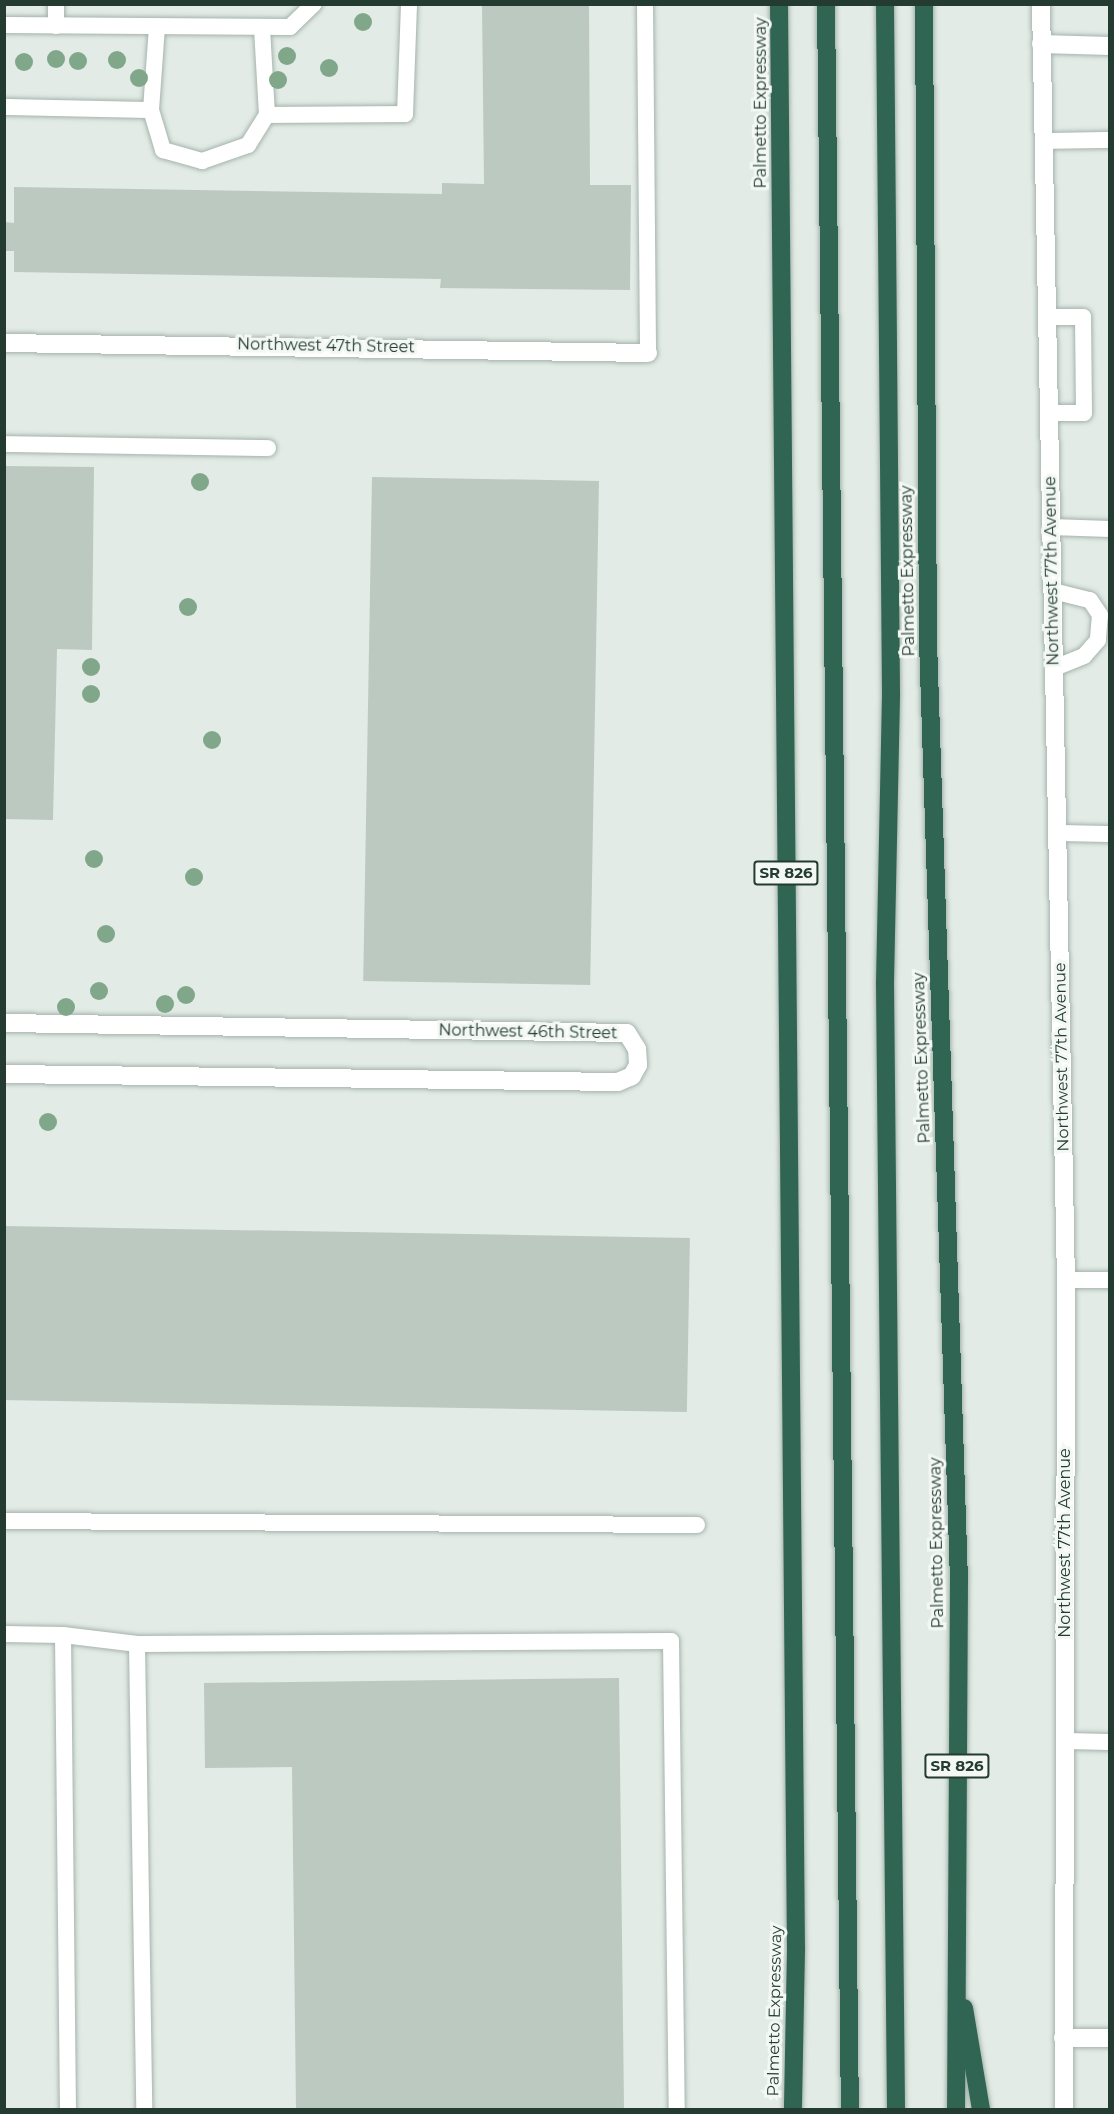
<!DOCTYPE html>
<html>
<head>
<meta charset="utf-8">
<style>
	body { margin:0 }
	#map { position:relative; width:1114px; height:2114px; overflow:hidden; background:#e2ebe6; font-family:Montserrat,sans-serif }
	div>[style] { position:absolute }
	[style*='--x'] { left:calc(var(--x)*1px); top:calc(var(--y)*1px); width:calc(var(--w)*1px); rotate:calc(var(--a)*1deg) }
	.building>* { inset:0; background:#bbc9c1; transform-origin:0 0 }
	.roads { filter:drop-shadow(0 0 2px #a5b3ac) drop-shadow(0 0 2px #a5b3ac) }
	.service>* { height:16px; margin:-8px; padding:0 8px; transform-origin:8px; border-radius:8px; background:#fff }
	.minor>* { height:18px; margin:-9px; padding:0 9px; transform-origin:9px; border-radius:9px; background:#fff }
	.motorway>* { height:18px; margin:-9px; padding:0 9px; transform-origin:9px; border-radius:9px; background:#316553 }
	.trees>* { width:18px; height:18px; margin:-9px; border-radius:50%; background:#80a78a }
	span { translate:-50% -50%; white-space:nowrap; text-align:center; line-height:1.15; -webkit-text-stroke:6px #f3f8f4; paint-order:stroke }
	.shield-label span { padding:2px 4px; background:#f3f8f4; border:2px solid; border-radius:4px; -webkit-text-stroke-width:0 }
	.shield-label { font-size:15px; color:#233b31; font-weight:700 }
	.street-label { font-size:16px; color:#233b31 }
	.frame { position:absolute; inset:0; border:6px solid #233b31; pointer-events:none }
</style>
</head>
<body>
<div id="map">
	<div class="building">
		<div style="clip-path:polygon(482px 4px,589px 4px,590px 185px,631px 185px,630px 290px,440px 288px,441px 279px,14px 272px,14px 251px,4px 251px,4px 222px,14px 223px,14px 187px,442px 194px,442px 183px,484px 184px)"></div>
		<div style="clip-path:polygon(4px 466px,94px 467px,92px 650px,57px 649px,53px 820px,4px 819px)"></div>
		<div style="left:372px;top:477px;width:227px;height:504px;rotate:1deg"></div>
		<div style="left:4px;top:1226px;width:686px;height:174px;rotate:1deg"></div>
		<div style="clip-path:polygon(619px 1678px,624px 2109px,296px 2109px,292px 1767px,205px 1768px,204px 1683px)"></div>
	</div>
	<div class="roads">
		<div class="service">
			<div style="--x:56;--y:4;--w:22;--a:90"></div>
			<div style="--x:645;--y:4;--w:349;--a:89.5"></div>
			<div style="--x:4;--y:25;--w:286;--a:0.4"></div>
			<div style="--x:290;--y:27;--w:33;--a:-44"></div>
			<div style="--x:4;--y:107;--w:147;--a:1.2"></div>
			<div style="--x:151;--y:110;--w:84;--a:-85.9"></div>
			<div style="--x:151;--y:110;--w:42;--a:73.3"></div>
			<div style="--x:163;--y:150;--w:41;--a:15.8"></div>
			<div style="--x:202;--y:161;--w:49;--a:-19.2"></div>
			<div style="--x:248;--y:145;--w:36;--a:-58"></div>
			<div style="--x:267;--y:115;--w:88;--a:-93.3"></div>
			<div style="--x:267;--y:115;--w:138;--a:-0.4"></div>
			<div style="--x:405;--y:114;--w:110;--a:-87.9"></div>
			<div style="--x:1044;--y:141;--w:66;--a:-0.9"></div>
			<div style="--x:1047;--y:317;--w:36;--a:0"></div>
			<div style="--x:1083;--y:317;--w:96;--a:89.4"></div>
			<div style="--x:1084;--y:413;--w:35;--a:180"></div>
			<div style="--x:4;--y:444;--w:264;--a:0.9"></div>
			<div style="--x:1051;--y:527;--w:59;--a:1.9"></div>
			<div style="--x:1053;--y:591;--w:38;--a:14"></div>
			<div style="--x:1090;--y:600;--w:18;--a:56"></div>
			<div style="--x:1100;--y:615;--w:25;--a:95"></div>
			<div style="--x:1098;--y:640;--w:21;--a:131"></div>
			<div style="--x:1084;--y:656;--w:32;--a:158"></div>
			<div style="--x:1058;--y:833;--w:52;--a:1.1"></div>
			<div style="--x:1066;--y:1280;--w:44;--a:0"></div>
			<div style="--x:4;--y:1521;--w:693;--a:0.33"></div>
			<div style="--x:4;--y:1634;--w:59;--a:1"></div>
			<div style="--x:63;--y:1635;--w:75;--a:6.9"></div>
			<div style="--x:137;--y:1644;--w:534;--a:-0.32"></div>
			<div style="--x:671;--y:1641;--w:469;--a:89.3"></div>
			<div style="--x:63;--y:1635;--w:475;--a:89.4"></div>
			<div style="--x:137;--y:1644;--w:466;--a:89.1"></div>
			<div style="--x:1065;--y:1741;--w:45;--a:1.3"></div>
		</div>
		<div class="minor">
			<div style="--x:1041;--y:4;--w:1276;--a:88.88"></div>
			<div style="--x:1066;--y:1280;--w:830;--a:90.14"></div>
			<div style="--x:1041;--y:44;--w:69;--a:1.7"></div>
			<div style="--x:4;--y:343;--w:644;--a:0.89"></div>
			<div style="--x:4;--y:1023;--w:623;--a:0.92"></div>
			<div style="--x:627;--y:1033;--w:19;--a:58"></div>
			<div style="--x:637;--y:1049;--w:16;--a:86"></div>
			<div style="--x:638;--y:1065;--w:13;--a:119"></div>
			<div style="--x:632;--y:1076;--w:15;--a:157"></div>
			<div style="--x:618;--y:1082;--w:614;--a:-179.25"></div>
			<div style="--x:1063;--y:2038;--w:47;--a:0"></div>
		</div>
		<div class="motorway">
			<div style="--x:779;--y:4;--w:1945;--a:89.5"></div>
			<div style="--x:796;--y:1949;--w:161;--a:91.1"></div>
			<div style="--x:826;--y:4;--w:2106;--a:89.35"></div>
			<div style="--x:885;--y:4;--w:692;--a:89.5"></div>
			<div style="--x:891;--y:696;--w:287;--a:91.2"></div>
			<div style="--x:885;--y:983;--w:1127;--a:89.44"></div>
			<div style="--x:924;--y:4;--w:637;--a:89.64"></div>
			<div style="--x:928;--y:641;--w:939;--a:88.11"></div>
			<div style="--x:959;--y:1579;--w:531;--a:90.32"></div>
			<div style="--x:964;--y:2008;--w:103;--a:80.5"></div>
		</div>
	</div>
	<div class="trees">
		<div style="left:363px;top:22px"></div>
		<div style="left:287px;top:56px"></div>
		<div style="left:56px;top:59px"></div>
		<div style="left:117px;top:60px"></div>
		<div style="left:78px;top:61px"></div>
		<div style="left:24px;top:62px"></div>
		<div style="left:329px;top:68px"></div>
		<div style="left:139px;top:78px"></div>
		<div style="left:278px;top:80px"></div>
		<div style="left:200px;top:482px"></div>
		<div style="left:188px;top:607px"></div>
		<div style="left:91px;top:667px"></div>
		<div style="left:91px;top:694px"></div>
		<div style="left:212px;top:740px"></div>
		<div style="left:94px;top:859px"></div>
		<div style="left:194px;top:877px"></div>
		<div style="left:106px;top:934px"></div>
		<div style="left:99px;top:991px"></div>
		<div style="left:186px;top:995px"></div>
		<div style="left:165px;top:1004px"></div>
		<div style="left:66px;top:1007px"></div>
		<div style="left:48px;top:1122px"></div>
	</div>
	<div class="shield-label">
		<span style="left:786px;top:873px">SR 826</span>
		<span style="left:957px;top:1766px">SR 826</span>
	</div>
	<div class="street-label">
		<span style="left:761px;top:103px;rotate:-90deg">Palmetto Expressway</span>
		<span style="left:326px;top:346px;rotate:1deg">Northwest 47th Street</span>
		<span style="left:908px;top:571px;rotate:-91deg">Palmetto Expressway</span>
		<span style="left:1052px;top:571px;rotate:-91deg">Northwest 77th Avenue</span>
		<span style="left:528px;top:1032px;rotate:1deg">Northwest 46th Street</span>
		<span style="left:1062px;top:1057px;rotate:-91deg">Northwest 77th Avenue</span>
		<span style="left:922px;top:1058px;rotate:-92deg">Palmetto Expressway</span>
		<span style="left:937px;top:1543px;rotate:-91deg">Palmetto Expressway</span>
		<span style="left:1065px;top:1543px;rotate:-90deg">Northwest 77th Avenue</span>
		<span style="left:775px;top:2011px;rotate:-89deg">Palmetto Expressway</span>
	</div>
	<div class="frame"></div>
</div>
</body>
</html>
